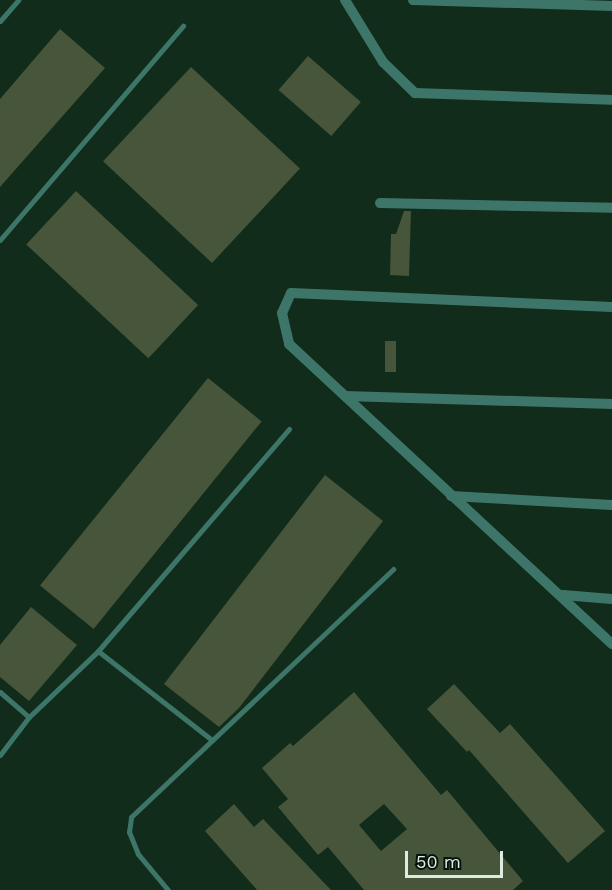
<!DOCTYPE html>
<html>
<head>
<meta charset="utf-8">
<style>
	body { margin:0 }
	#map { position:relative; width:612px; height:890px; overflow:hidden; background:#112c1b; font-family:"Work Sans",sans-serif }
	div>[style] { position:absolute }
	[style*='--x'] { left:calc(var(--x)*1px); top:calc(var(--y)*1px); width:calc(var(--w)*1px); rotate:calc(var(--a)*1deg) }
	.building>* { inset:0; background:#47553b; transform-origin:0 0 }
	.lane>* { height:5px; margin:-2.5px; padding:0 2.5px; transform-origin:2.5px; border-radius:2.5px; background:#3d7669 }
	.street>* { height:10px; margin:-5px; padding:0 5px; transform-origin:5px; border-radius:5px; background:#3d7669 }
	span { translate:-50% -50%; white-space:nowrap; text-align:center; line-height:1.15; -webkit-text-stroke:4.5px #07120a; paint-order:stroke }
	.scale { position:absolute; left:405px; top:851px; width:98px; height:27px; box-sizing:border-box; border:3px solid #dcece0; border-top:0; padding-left:8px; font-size:18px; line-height:21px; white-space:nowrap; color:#dcece0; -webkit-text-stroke:4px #07120a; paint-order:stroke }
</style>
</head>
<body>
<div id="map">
	<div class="building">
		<div style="clip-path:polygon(60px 29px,105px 68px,0 187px,0 99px)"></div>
		<div style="left:308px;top:56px;width:70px;height:45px;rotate:41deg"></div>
		<div style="left:191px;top:67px;width:149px;height:129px;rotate:43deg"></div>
		<div style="left:76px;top:191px;width:167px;height:73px;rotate:43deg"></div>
		<div style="clip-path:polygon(404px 211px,411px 211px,409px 276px,390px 275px,391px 234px,396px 234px)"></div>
		<div style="left:385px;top:341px;width:11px;height:31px"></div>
		<div style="left:208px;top:378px;width:69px;height:267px;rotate:39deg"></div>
		<div style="clip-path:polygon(325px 475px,383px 521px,239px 708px,219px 727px,164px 684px)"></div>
		<div style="clip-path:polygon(31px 607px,77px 645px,29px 701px,0 677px,0 645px)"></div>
		<div style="clip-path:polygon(454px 684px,500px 733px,510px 724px,605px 831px,568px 863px,469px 750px,467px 752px,427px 709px)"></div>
		<div style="clip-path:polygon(evenodd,354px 692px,441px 795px,447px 790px,523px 881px,513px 890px,364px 890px,328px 847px,318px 855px,278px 807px,288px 799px,262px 768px,290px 743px,293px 746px,354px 692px,384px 804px,407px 829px,381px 851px,359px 825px,384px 804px)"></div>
		<div style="clip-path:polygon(234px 804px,254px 827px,263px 819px,331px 890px,257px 890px,205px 831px)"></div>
	</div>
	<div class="lane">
		<div style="--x:0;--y:21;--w:28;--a:-49"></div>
		<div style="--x:0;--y:240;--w:282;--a:-49.5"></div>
		<div style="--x:98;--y:651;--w:145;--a:38"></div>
		<div style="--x:0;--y:692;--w:38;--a:41"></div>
		<div style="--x:0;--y:755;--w:48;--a:-52.7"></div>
		<div style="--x:29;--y:717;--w:95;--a:-43.7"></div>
		<div style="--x:98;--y:651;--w:293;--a:-49.3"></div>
		<div style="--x:168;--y:890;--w:47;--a:-129.8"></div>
		<div style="--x:138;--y:854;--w:24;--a:-112"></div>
		<div style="--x:129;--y:832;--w:15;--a:-82"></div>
		<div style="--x:131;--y:817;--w:361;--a:-43.4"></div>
	</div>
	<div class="street">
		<div style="--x:345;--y:0;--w:73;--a:58.5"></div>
		<div style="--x:383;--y:62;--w:45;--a:44.1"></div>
		<div style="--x:415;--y:93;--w:197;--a:2"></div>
		<div style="--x:413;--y:0;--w:199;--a:1.7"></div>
		<div style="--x:380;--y:203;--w:232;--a:1.2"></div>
		<div style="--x:612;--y:307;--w:321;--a:-177.5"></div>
		<div style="--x:291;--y:293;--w:22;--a:114"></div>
		<div style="--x:282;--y:313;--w:32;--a:77"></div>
		<div style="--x:289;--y:344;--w:441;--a:42.9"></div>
		<div style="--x:345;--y:396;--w:267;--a:1.7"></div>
		<div style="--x:451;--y:496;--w:161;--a:3.2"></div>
		<div style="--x:563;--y:595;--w:49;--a:4.7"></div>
	</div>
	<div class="scale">50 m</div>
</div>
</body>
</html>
